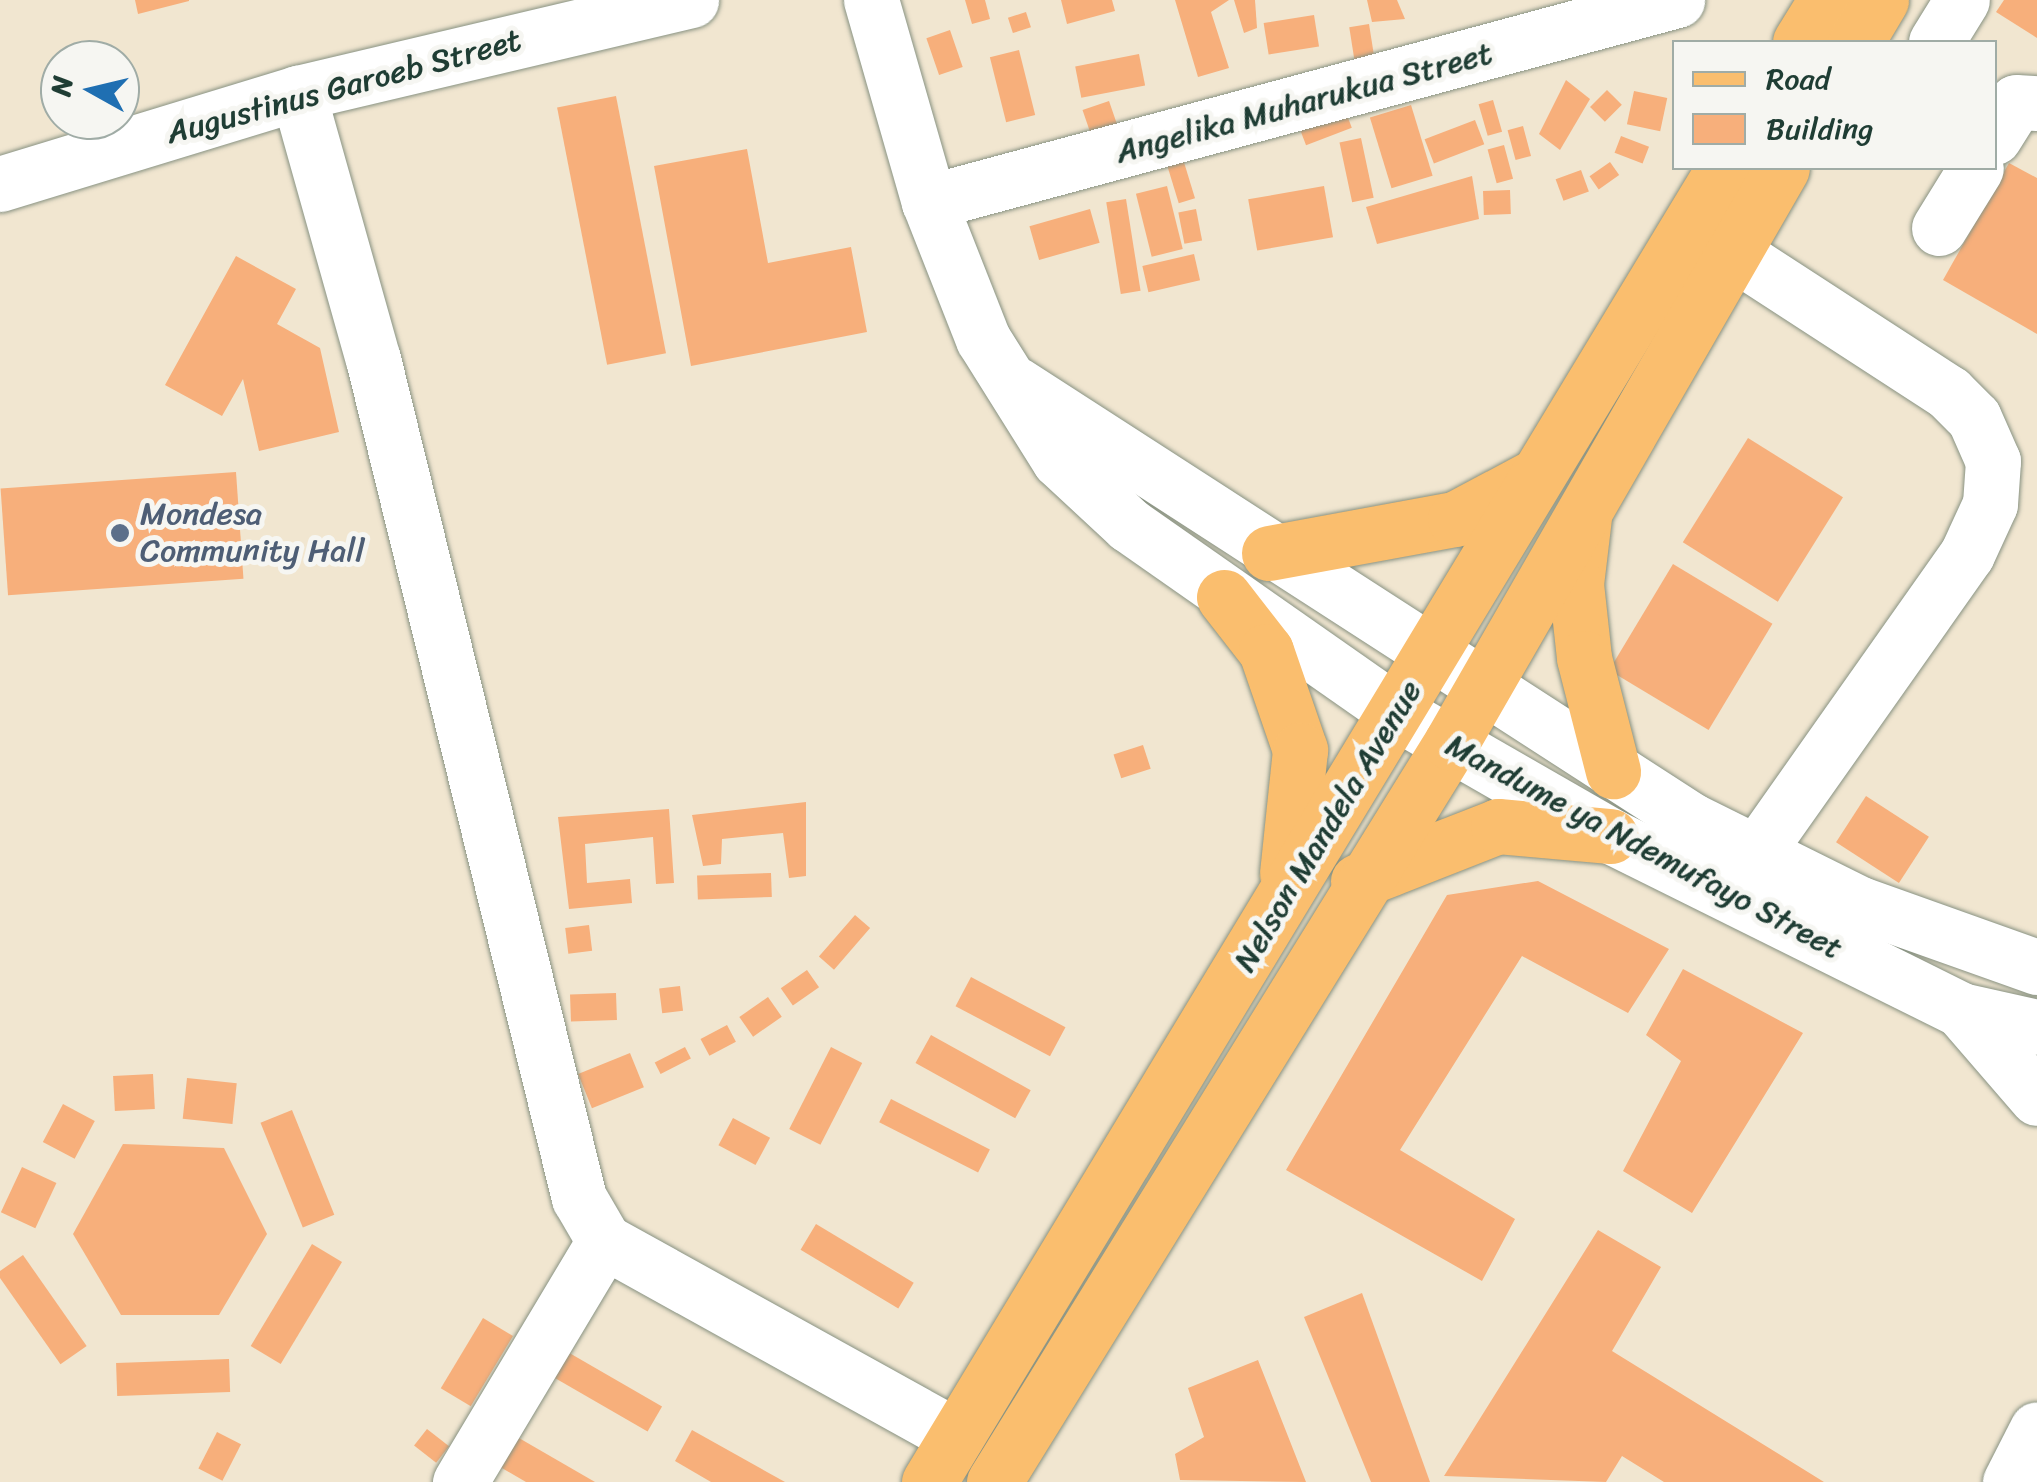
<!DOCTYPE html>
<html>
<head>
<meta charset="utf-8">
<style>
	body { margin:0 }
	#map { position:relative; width:2037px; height:1482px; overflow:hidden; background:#f1e6d0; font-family:Sriracha,sans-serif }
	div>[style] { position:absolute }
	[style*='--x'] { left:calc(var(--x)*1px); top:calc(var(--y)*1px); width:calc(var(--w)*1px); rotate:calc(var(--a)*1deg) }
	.building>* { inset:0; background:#f7af7b; transform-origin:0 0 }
	.roads { filter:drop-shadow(0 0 2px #889282) drop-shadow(0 0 2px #889282) }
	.minor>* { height:55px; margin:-27.5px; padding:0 27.5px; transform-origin:27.5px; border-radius:27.5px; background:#fff }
	.major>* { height:55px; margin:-27.5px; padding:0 27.5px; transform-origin:27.5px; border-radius:27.5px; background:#fabe6e }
	.dots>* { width:28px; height:28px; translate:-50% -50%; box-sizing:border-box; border:5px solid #f6f6f2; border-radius:50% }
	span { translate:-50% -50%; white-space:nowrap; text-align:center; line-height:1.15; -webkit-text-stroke:10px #f6f6f2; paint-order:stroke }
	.street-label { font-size:32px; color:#1f3d34 }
	.service-label { font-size:32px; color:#4e5e75 }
	.left { translate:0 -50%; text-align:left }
	.legend { position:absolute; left:1672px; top:40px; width:325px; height:130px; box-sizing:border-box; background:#f6f6f2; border:2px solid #a0aca6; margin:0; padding:12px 18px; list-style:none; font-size:30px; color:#1f3d34 }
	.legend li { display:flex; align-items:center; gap:20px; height:50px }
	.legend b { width:50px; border:2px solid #a0aca6 }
	.north { position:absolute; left:40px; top:40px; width:100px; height:100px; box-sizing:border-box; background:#f6f6f2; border:2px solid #a0aca6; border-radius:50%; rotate:278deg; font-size:28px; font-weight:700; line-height:40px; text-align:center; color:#1f3d34 }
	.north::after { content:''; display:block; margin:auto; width:35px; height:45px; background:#1f6fb2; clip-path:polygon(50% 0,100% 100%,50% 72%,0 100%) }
</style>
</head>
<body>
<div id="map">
	<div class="building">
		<div style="clip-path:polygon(135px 0,189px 0,189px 1px,138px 14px)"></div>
		<div style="clip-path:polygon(965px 0,985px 0,990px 19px,972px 24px)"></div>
		<div style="clip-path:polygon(1061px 0,1112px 0,1115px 11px,1067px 24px)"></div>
		<div style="clip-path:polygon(1175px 0,1229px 0,1211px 12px,1229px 68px,1198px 77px)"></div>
		<div style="clip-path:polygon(1234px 0,1255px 0,1257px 28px,1244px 33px)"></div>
		<div style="clip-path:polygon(1367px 0,1397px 0,1405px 19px,1372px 22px)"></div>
		<div style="clip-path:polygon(2004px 0,2037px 0,2037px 38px,1996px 12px)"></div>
		<div style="left:1026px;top:12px;width:16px;height:19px;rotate:72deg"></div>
		<div style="left:1314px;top:15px;width:32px;height:51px;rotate:81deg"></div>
		<div style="left:1369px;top:24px;width:37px;height:20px;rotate:81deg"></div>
		<div style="left:950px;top:30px;width:39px;height:25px;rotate:71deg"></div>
		<div style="left:1019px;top:50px;width:67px;height:30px;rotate:76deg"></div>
		<div style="left:1139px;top:54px;width:32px;height:65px;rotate:79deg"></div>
		<div style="clip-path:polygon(1566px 80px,1590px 99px,1560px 150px,1539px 134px)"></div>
		<div style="left:1607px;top:90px;width:21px;height:24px;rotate:45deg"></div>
		<div style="left:1634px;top:91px;width:34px;height:34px;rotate:12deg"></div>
		<div style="left:616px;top:96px;width:262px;height:60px;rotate:79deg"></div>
		<div style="left:1493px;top:100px;width:33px;height:15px;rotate:74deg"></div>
		<div style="left:1109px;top:101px;width:28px;height:28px;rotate:71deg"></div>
		<div style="left:1411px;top:105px;width:74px;height:43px;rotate:73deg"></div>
		<div style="left:1345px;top:110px;width:19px;height:49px;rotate:69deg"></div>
		<div style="left:1475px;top:120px;width:26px;height:54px;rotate:69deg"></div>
		<div style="left:1523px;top:126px;width:31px;height:16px;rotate:75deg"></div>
		<div style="left:1621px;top:136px;width:30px;height:18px;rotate:21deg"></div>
		<div style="left:1361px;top:138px;width:61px;height:22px;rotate:78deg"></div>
		<div style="left:1504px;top:145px;width:35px;height:17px;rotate:75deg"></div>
		<div style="clip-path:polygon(747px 149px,768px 263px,851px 247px,867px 332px,691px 366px,654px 166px)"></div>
		<div style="left:1183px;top:159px;width:41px;height:17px;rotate:73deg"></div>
		<div style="left:1610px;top:162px;width:16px;height:25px;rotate:55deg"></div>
		<div style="clip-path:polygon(2009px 163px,2037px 178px,2037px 334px,1943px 280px)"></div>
		<div style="left:1581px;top:170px;width:23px;height:27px;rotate:70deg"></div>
		<div style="clip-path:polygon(1472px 176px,1479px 219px,1377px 244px,1366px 207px)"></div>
		<div style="left:1167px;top:186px;width:65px;height:32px;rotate:76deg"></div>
		<div style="left:1324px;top:186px;width:52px;height:77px;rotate:80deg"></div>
		<div style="left:1510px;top:190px;width:24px;height:27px;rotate:88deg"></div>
		<div style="left:1126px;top:199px;width:93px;height:20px;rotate:81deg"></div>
		<div style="left:1090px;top:209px;width:35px;height:63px;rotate:74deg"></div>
		<div style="left:1196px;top:209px;width:32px;height:18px;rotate:79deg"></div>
		<div style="left:1194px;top:254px;width:27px;height:53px;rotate:77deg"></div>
		<div style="clip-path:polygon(236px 256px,296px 289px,277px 324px,320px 348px,339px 432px,259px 451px,243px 379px,222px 416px,165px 385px)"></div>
		<div style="left:1748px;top:438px;width:112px;height:123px;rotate:32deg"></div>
		<div style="left:236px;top:472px;width:107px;height:236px;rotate:86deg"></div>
		<div style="left:1673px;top:564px;width:116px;height:124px;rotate:31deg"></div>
		<div style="left:1143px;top:745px;width:25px;height:31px;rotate:72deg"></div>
		<div style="left:1866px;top:796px;width:75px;height:55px;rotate:33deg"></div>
		<div style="clip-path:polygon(806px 802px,806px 876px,789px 878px,783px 833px,722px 839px,721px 864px,703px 866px,692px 815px)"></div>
		<div style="clip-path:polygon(669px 809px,674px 883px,656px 884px,653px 837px,585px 844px,587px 883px,630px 879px,632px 903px,569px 909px,558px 817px)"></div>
		<div style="left:771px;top:873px;width:24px;height:74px;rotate:88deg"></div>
		<div style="clip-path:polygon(1538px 881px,1669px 949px,1628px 1013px,1522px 956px,1400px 1150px,1515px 1219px,1482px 1281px,1286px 1170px,1447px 895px)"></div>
		<div style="left:855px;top:915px;width:20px;height:55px;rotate:41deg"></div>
		<div style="left:589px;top:925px;width:26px;height:24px;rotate:83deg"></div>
		<div style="clip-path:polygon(1683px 969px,1803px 1033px,1692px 1213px,1623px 1171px,1681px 1061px,1646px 1035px)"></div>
		<div style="left:807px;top:970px;width:21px;height:32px;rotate:55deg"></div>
		<div style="left:971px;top:977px;width:107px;height:33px;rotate:28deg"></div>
		<div style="left:680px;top:986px;width:25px;height:21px;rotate:83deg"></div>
		<div style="left:616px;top:993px;width:27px;height:46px;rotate:88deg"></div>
		<div style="left:768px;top:997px;width:24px;height:35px;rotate:55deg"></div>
		<div style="left:727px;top:1025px;width:19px;height:30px;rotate:62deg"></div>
		<div style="left:931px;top:1035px;width:114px;height:32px;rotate:29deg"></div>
		<div style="left:685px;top:1047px;width:13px;height:34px;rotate:63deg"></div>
		<div style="left:831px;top:1047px;width:35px;height:92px;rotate:27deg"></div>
		<div style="left:630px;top:1053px;width:37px;height:56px;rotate:68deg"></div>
		<div style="left:153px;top:1074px;width:35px;height:40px;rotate:87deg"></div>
		<div style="left:187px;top:1078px;width:50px;height:41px;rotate:6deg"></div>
		<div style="left:891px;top:1099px;width:111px;height:26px;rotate:27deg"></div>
		<div style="left:63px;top:1104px;width:36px;height:43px;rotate:28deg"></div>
		<div style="left:292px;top:1110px;width:113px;height:34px;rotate:68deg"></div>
		<div style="left:733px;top:1118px;width:42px;height:31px;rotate:28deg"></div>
		<div style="clip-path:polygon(123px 1144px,224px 1148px,267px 1234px,219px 1315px,121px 1315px,73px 1234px)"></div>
		<div style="left:22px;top:1167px;width:38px;height:50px;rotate:25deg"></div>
		<div style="left:816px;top:1224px;width:114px;height:30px;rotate:31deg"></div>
		<div style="clip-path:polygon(1598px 1230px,1661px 1267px,1612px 1351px,1824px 1482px,1664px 1482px,1622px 1456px,1606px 1482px,1444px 1476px)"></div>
		<div style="left:312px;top:1244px;width:35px;height:119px;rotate:31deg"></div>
		<div style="left:23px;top:1255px;width:111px;height:32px;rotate:55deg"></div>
		<div style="clip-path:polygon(1362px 1293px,1430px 1482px,1371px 1482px,1304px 1317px)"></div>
		<div style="left:483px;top:1318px;width:35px;height:82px;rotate:31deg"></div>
		<div style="left:559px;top:1347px;width:119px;height:29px;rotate:30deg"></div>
		<div style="left:229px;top:1359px;width:33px;height:113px;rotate:88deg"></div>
		<div style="clip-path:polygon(1258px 1360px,1306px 1482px,1180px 1480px,1175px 1454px,1204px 1437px,1188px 1388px)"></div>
		<div style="left:427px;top:1429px;width:28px;height:21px;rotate:38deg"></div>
		<div style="clip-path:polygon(692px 1430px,785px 1482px,711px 1482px,675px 1461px)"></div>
		<div style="left:217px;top:1432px;width:27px;height:41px;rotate:27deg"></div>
		<div style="clip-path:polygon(512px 1434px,595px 1482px,526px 1482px,495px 1464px)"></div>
	</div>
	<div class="roads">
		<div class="minor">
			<div style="--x:871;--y:0;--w:210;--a:74"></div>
			<div style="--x:929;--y:202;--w:147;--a:68.5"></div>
			<div style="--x:983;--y:339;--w:143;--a:57.9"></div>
			<div style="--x:1059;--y:460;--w:96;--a:42.9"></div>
			<div style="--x:1129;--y:525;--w:327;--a:35"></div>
			<div style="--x:1397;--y:713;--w:247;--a:29.9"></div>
			<div style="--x:1611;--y:836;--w:391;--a:26.4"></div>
			<div style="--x:1961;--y:1010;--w:78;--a:12.6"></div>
			<div style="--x:1936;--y:42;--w:49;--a:-58.2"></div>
			<div style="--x:298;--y:93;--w:276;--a:74.3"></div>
			<div style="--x:373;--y:359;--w:864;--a:76.21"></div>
			<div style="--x:579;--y:1198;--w:50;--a:59.8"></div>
			<div style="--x:604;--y:1241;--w:402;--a:29"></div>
			<div style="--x:1994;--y:137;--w:41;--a:-57.8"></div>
			<div style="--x:2016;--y:102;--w:21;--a:3"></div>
			<div style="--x:0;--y:184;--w:312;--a:-17"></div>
			<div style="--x:298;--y:93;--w:404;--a:-13.3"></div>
			<div style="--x:929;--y:202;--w:775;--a:-15.11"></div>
			<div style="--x:1939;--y:228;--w:70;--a:-58.3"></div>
			<div style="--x:1732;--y:252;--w:259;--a:33"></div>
			<div style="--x:1949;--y:393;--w:35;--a:45"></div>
			<div style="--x:1974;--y:418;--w:47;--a:66.2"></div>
			<div style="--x:1993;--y:461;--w:43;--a:94"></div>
			<div style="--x:1990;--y:504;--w:55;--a:114.7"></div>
			<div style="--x:1967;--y:554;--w:365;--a:125.2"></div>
			<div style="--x:1016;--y:384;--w:804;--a:32.86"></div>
			<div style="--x:1691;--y:820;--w:189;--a:26.4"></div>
			<div style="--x:1860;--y:904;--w:188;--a:19.6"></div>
			<div style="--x:1961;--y:1010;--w:116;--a:49.2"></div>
			<div style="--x:460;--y:1482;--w:281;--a:-59.1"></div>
			<div style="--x:2010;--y:1482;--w:59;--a:-63"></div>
		</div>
		<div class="major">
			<div style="--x:1800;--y:42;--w:49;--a:-58.2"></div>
			<div style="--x:1856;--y:42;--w:49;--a:-59.2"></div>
			<div style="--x:1584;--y:517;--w:67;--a:96.8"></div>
			<div style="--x:1576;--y:584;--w:74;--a:83.8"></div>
			<div style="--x:1584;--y:658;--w:117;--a:75.6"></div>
			<div style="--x:1269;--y:553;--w:189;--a:-10.4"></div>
			<div style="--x:1455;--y:519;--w:92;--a:-28"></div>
			<div style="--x:1224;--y:597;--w:68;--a:52.1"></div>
			<div style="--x:1266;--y:651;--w:105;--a:71"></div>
			<div style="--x:1300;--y:750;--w:124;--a:96"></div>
			<div style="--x:1358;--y:881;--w:150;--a:-21.4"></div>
			<div style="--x:1498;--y:826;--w:113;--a:5.1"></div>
			<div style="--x:929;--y:1482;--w:1536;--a:-58.83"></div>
			<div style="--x:994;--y:1482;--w:869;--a:-58.27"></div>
			<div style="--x:1451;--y:743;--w:663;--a:-60.07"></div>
		</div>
	</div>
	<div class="dots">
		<div style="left:120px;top:533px;background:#5c6f8a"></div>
	</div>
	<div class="street-label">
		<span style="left:344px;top:87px;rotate:-15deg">Augustinus Garoeb Street</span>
		<span style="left:1304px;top:103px;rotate:-15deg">Angelika Muharukua Street</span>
		<span style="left:1328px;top:826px;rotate:-59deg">Nelson Mandela Avenue</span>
		<span style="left:1644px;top:847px;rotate:28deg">Mandume ya Ndemufayo Street</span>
	</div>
	<div class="service-label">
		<span class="left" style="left:140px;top:533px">Mondesa<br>Community Hall</span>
	</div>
	<ul class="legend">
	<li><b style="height:12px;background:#fabe6e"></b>Road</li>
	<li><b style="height:28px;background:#f7af7b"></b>Building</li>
	</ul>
	<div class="north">N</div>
</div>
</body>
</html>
